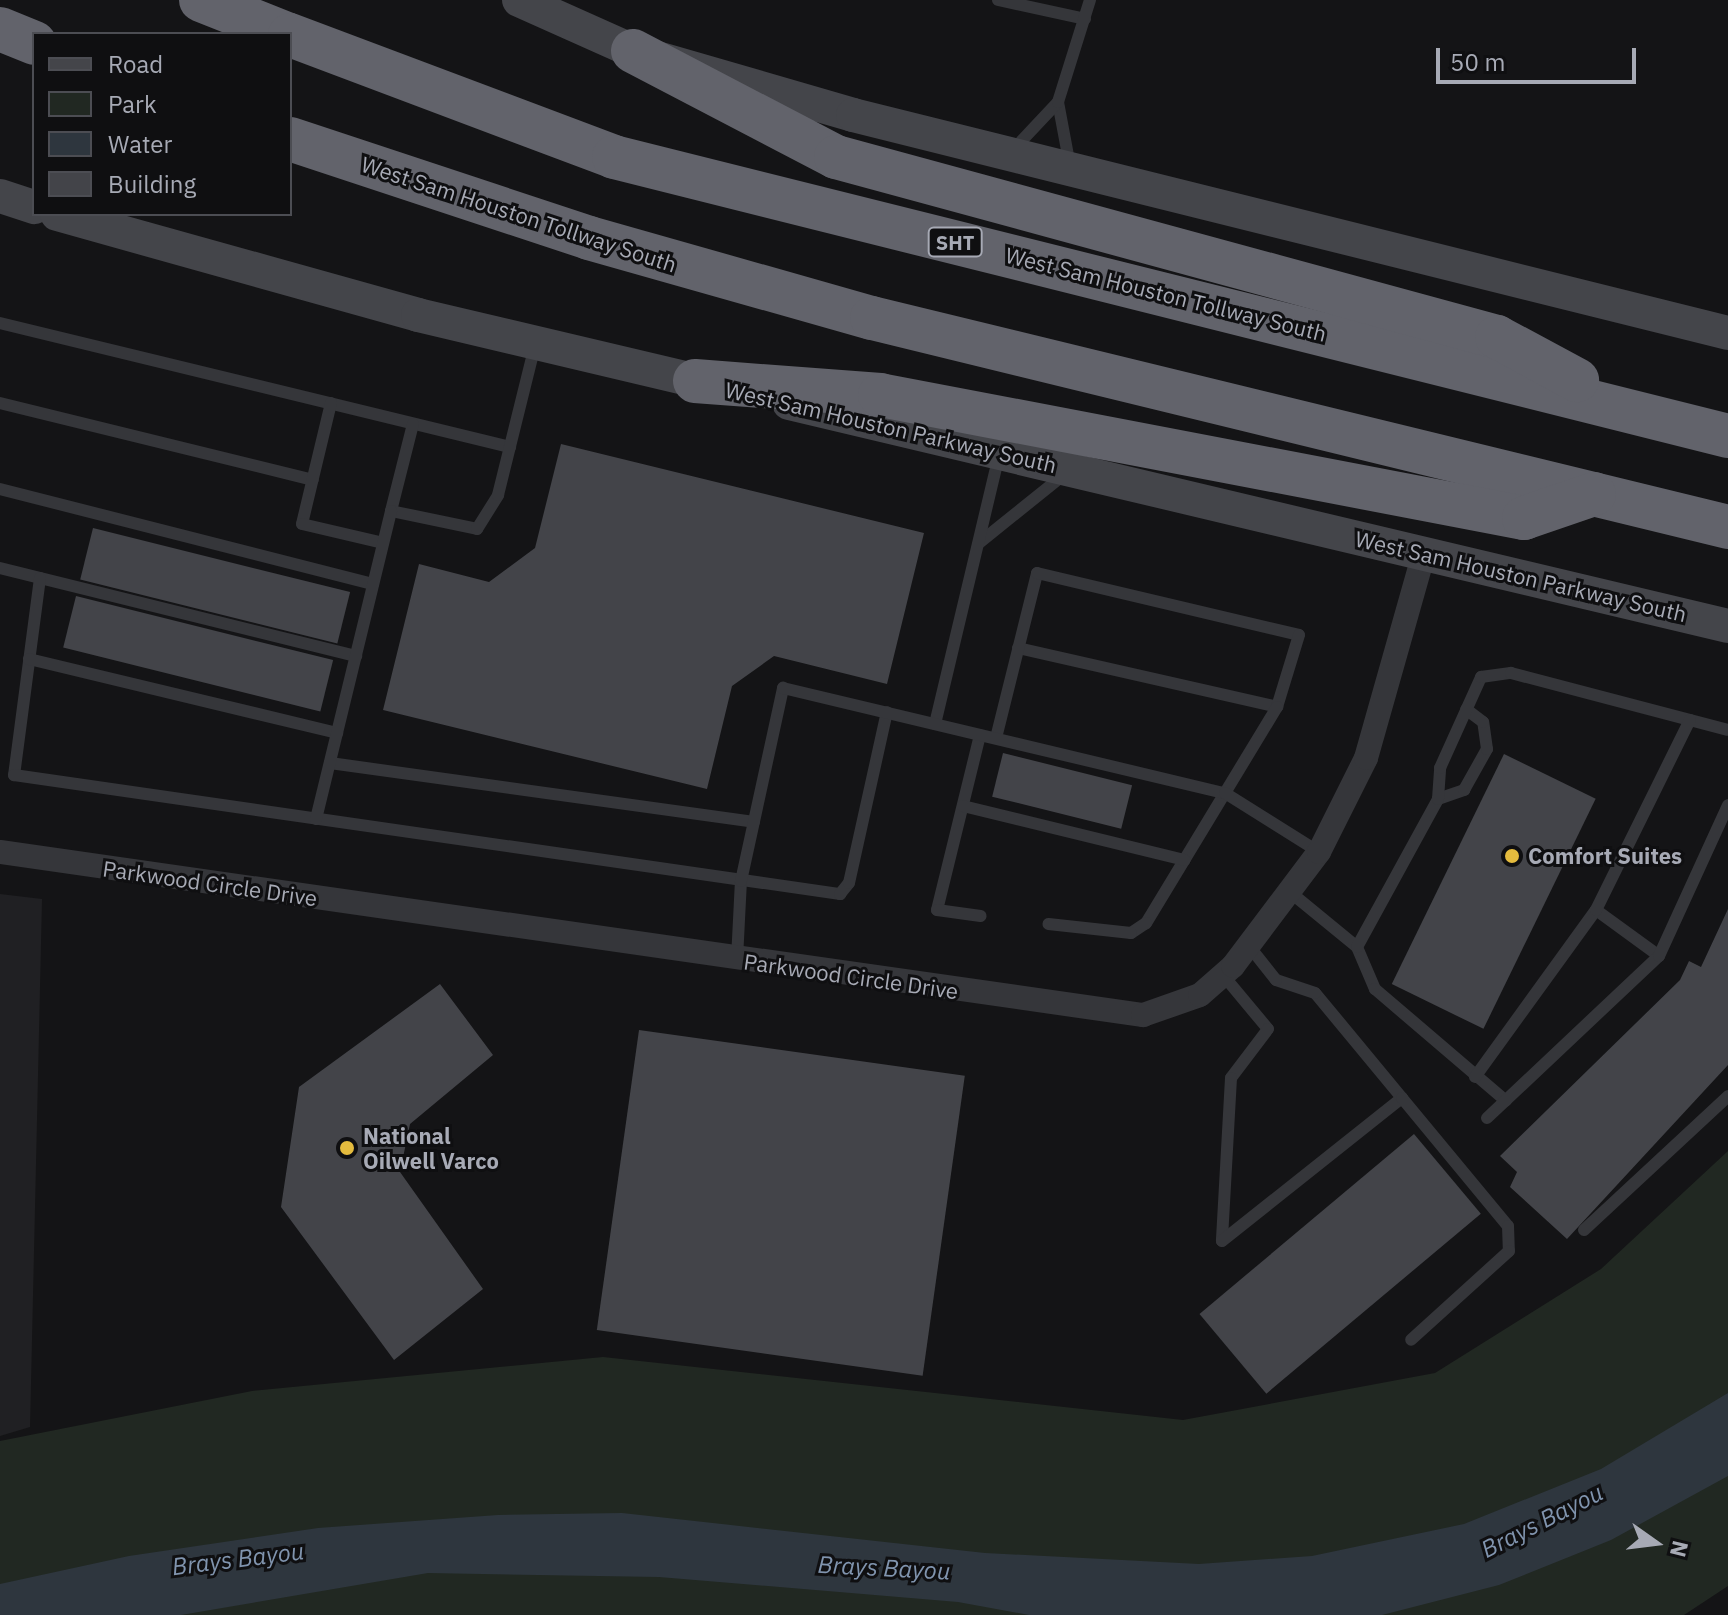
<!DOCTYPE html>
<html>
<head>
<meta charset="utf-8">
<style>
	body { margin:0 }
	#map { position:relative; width:1728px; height:1615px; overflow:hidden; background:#141416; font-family:"IBM Plex Sans",sans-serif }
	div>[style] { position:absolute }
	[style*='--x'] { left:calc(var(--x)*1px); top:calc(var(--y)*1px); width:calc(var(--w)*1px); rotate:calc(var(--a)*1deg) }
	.built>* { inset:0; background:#202023 }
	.green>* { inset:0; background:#212822 }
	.water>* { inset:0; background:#2e363e }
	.building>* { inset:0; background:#434449; transform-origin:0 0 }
	.lane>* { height:12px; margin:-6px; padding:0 6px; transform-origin:6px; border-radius:6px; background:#35363a }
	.street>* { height:24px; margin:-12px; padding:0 12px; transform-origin:12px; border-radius:12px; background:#35363a }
	.secondary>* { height:34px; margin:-17px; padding:0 17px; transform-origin:17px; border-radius:17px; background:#44454a }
	.highway>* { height:44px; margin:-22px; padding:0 22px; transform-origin:22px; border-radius:22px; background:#62636b }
	.dots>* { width:22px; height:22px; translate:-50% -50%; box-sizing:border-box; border:4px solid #0f0f11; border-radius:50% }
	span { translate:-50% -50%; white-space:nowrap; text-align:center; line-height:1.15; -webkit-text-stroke:6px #0f0f11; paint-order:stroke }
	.shield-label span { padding:2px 6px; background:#0f0f11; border:2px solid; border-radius:6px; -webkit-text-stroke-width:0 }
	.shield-label { font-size:20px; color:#a7aab5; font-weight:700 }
	.street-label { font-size:22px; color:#a7aab5 }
	.poi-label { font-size:22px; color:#a7aab5; font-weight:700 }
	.left { translate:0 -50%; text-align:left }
	.water-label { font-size:24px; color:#8094ae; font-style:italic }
	.legend { position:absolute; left:32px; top:32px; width:260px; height:184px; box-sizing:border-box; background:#0f0f11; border:2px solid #4c4d53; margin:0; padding:10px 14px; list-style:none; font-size:24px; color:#a7aab5 }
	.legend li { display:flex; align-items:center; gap:16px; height:40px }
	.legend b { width:40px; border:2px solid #4c4d53 }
	.north { position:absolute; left:1616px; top:1503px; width:80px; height:80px; -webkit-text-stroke:6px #0f0f11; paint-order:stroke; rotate:104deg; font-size:22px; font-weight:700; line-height:32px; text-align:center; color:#a7aab5 }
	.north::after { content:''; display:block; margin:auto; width:28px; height:36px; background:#a7aab5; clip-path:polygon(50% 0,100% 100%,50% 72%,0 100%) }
	.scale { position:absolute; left:1436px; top:48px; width:200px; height:36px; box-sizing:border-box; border:4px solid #a7aab5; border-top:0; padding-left:10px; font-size:24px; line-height:28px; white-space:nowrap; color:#a7aab5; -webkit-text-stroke:6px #0f0f11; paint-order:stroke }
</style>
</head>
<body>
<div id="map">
	<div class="built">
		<div style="clip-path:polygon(0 894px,42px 899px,30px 1427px,0 1436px)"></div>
	</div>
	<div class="green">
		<div style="clip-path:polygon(1728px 1151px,1728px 1586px,1684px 1615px,0 1615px,0 1441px,252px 1391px,603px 1357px,1183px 1420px,1435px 1373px,1601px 1269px)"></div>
	</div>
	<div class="water">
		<div style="clip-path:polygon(1728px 1393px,1728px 1476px,1611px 1540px,1499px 1585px,1382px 1615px,1029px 1615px,958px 1602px,659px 1577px,428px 1573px,181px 1615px,0 1615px,0 1584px,129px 1556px,318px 1528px,498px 1515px,622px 1513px,985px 1553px,1199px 1564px,1312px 1556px,1464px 1524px,1601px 1469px)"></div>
	</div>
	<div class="building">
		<div style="clip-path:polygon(561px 444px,924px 533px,887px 684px,774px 656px,732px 686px,707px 789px,383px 710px,419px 564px,489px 582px,535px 548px)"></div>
		<div style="left:93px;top:528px;width:265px;height:53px;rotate:14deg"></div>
		<div style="left:76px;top:596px;width:265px;height:53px;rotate:14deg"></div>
		<div style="left:1003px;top:753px;width:133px;height:45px;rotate:14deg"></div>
		<div style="left:1504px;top:754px;width:102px;height:256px;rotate:26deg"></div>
		<div style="clip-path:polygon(1728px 909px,1728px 1065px,1567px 1239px,1510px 1187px,1517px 1172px,1500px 1156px,1680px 980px,1689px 961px,1701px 967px)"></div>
		<div style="clip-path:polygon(440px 984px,493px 1055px,410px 1124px,400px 1172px,483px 1289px,394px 1360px,281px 1207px,299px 1087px)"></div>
		<div style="left:639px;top:1030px;width:329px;height:303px;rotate:8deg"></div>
		<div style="left:1414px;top:1134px;width:104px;height:280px;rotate:50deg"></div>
	</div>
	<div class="lane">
		<div style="--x:998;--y:0;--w:89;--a:12.3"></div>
		<div style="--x:1058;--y:102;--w:65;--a:79.4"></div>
		<div style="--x:1013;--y:150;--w:66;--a:-46.8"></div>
		<div style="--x:1058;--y:102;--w:107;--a:-72.6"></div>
		<div style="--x:0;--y:323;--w:525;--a:13.67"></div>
		<div style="--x:0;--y:403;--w:322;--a:13.8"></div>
		<div style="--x:331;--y:403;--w:124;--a:103.5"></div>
		<div style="--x:302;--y:524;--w:83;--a:13.2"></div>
		<div style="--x:413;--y:424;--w:90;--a:104.2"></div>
		<div style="--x:391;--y:511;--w:88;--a:11.8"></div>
		<div style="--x:477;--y:529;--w:40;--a:-58"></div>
		<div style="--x:498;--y:495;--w:154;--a:-76.1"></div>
		<div style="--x:0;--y:489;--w:385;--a:14.3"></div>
		<div style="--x:979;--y:543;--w:112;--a:-38.8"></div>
		<div style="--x:0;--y:568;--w:367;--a:13.9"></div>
		<div style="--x:40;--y:578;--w:199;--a:97.5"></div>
		<div style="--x:14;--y:775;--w:835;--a:8.2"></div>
		<div style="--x:840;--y:894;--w:14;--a:-51"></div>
		<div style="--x:849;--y:883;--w:175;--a:-77.5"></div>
		<div style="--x:1018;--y:648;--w:266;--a:12.8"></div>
		<div style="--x:29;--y:659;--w:317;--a:13.5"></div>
		<div style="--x:935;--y:724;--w:276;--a:-76.6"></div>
		<div style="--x:980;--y:735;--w:180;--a:103.8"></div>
		<div style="--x:937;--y:910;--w:44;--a:7.8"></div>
		<div style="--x:996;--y:738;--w:170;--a:-76"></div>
		<div style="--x:1037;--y:573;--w:269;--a:13.3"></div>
		<div style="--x:1299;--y:635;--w:75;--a:107"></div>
		<div style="--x:1277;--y:707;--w:253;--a:121.2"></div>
		<div style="--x:1146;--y:923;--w:18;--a:146"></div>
		<div style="--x:1131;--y:933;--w:83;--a:-173.8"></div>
		<div style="--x:330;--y:763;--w:428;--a:7.9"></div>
		<div style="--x:1438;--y:799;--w:28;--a:-19"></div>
		<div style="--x:1464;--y:790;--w:47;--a:-60.7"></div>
		<div style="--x:1487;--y:749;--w:27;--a:-98"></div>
		<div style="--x:1483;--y:722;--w:21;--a:-143"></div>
		<div style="--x:963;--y:806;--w:228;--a:13.7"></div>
		<div style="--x:316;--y:819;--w:317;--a:-76.3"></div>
		<div style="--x:1290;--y:892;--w:87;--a:39.4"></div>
		<div style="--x:1357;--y:947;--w:46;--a:66.8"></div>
		<div style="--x:1375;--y:989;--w:172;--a:40.5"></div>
		<div style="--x:1596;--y:910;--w:78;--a:36.1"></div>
		<div style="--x:1357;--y:947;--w:169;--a:-61.3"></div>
		<div style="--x:1438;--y:799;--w:31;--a:-86"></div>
		<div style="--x:1440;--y:768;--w:100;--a:-65.7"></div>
		<div style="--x:1481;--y:677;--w:30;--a:-8"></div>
		<div style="--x:1511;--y:673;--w:224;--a:14.7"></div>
		<div style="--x:737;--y:959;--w:78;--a:-87.1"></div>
		<div style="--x:741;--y:881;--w:198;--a:-77.7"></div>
		<div style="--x:783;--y:688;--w:454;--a:13.4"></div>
		<div style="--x:1225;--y:793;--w:111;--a:32.1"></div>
		<div style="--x:1223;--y:975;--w:70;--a:50.2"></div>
		<div style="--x:1268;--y:1029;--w:61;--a:127.1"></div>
		<div style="--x:1231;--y:1078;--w:163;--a:93.2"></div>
		<div style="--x:1222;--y:1241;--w:230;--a:-38.5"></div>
		<div style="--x:1402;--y:1098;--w:136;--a:-129.6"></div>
		<div style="--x:1315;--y:993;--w:41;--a:-161.6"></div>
		<div style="--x:1276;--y:980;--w:43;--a:-128.5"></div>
		<div style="--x:1475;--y:1077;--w:206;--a:-54.1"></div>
		<div style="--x:1596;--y:910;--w:212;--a:-63.7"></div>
		<div style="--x:1402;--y:1098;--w:166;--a:50.4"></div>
		<div style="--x:1508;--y:1226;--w:25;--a:88"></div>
		<div style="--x:1509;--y:1251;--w:132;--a:137.8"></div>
		<div style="--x:1487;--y:1118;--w:236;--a:-43.3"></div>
		<div style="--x:1659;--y:956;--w:166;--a:-65.4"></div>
		<div style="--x:1584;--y:1230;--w:197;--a:-42.9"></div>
	</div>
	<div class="street">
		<div style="--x:0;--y:852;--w:1155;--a:8.12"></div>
		<div style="--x:1143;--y:1015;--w:60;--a:-19.3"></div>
		<div style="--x:1200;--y:995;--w:44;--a:-41.3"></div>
		<div style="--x:1233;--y:966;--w:143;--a:-53"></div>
		<div style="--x:1319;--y:852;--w:105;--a:-63.4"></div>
		<div style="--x:1366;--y:758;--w:213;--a:-74.2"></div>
	</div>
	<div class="secondary">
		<div style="--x:519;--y:0;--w:125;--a:24.1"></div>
		<div style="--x:633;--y:51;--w:229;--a:16.2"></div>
		<div style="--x:853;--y:115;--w:902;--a:13.99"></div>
		<div style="--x:0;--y:196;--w:36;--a:18"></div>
		<div style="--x:57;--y:214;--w:375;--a:15.6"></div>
		<div style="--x:418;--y:315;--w:308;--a:13.3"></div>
		<div style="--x:789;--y:403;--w:965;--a:13.36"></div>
	</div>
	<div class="highway">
		<div style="--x:201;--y:0;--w:92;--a:21.6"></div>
		<div style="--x:0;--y:29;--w:37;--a:22"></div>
		<div style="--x:290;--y:35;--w:346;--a:20.6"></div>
		<div style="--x:614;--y:157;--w:1148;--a:14.06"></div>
		<div style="--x:633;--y:51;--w:229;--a:27.6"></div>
		<div style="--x:836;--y:157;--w:685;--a:15.23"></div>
		<div style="--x:1497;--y:337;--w:91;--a:28.3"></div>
		<div style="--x:290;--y:139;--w:315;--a:18.3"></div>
		<div style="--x:589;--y:238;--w:294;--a:15.8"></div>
		<div style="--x:872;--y:318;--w:881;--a:13.72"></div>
		<div style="--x:695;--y:381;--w:186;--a:4.3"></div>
		<div style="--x:880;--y:395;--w:656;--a:10.81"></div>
		<div style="--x:1524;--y:518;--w:74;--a:-18.9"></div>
	</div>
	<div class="dots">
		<div style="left:1512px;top:856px;background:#e4bb3e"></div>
		<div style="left:347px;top:1148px;background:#e4bb3e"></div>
	</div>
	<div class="shield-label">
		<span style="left:955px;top:242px">SHT</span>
	</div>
	<div class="street-label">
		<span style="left:519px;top:214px;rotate:18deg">West Sam Houston Tollway South</span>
		<span style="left:1166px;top:294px;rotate:14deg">West Sam Houston Tollway South</span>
		<span style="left:891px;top:427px;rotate:13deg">West Sam Houston Parkway South</span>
		<span style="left:1521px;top:576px;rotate:13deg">West Sam Houston Parkway South</span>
		<span style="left:210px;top:883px;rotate:8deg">Parkwood Circle Drive</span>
		<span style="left:851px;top:976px;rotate:8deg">Parkwood Circle Drive</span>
	</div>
	<div class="poi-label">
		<span class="left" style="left:1528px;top:856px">Comfort Suites</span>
		<span class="left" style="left:363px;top:1148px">National<br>Oilwell Varco</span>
	</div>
	<div class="water-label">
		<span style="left:1542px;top:1521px;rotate:-27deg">Brays Bayou</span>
		<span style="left:238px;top:1559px;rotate:-7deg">Brays Bayou</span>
		<span style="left:884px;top:1568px;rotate:3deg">Brays Bayou</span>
	</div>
	<ul class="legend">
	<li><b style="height:10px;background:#44454a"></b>Road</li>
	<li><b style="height:22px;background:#212822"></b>Park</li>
	<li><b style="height:22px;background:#2e363e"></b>Water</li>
	<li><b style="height:22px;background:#434449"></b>Building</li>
	</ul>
	<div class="north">N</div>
	<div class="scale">50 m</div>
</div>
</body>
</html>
